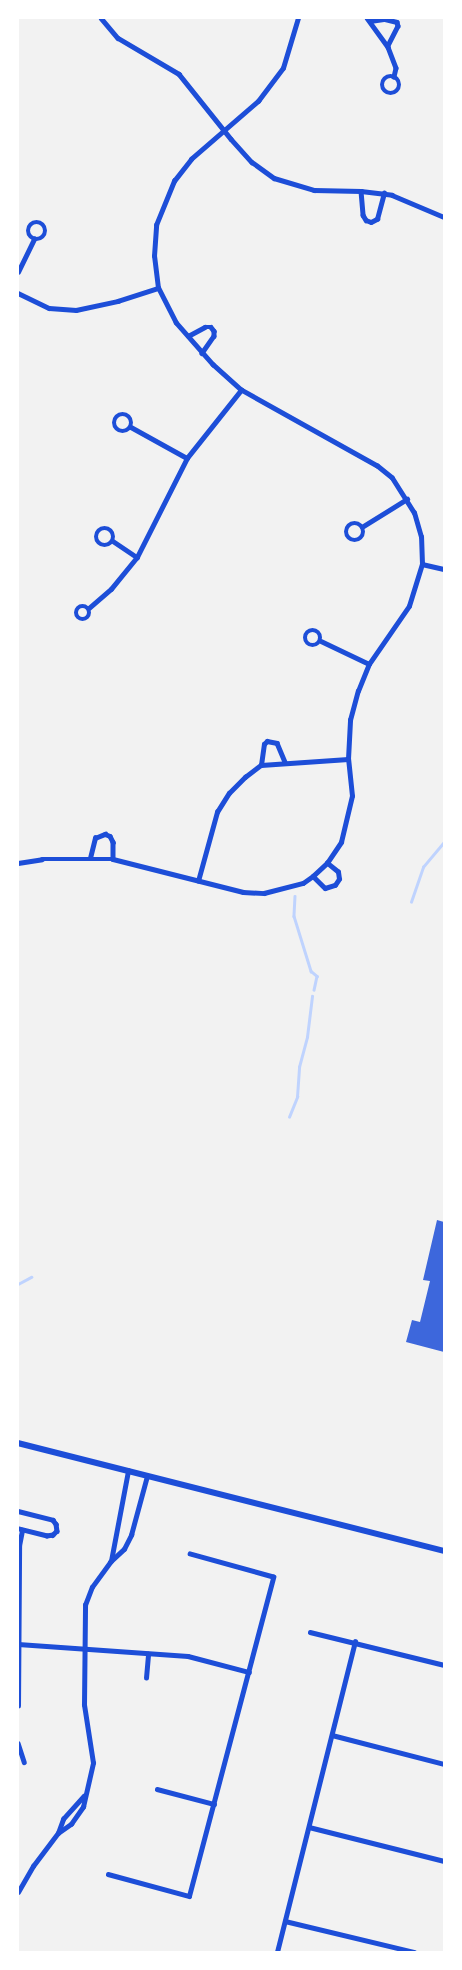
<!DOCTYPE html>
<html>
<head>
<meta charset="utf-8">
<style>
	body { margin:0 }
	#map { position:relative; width:462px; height:1970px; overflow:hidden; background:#f2f2f2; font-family:Spectral,serif }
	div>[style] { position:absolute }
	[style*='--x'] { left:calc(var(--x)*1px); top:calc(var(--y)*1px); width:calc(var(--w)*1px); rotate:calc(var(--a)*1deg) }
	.stream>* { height:2.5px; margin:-1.25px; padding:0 1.25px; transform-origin:1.25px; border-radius:1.25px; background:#bfd3fe }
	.building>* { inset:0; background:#3d67dc }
	.minor>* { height:4.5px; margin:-2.25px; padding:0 2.25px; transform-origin:2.25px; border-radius:2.25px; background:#1d4ed8 }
	.minor>.ring { margin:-2.25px; padding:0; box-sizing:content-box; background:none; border:4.5px solid #1d4ed8; border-radius:50% }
	.tertiary>* { height:5.5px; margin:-2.75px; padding:0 2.75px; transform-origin:2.75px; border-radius:2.75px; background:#1d4ed8 }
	span { translate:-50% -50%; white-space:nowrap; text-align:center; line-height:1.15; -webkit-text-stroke:4px #fff; paint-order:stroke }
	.frame { position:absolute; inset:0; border:19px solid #fff; pointer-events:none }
</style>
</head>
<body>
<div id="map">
	<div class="stream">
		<div style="--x:295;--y:896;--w:20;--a:93"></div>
		<div style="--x:294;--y:916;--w:58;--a:72.8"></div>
		<div style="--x:311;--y:971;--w:8;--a:40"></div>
		<div style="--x:317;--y:976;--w:14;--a:102"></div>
		<div style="--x:411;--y:902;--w:37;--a:-71"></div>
		<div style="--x:423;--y:867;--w:33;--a:-50"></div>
		<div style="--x:289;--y:1117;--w:22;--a:-68"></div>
		<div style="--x:297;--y:1097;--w:30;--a:-86"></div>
		<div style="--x:299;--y:1067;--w:31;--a:-75"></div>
		<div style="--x:307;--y:1037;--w:41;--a:-83"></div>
		<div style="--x:18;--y:1284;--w:15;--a:-28"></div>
	</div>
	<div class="building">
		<div style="clip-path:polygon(437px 1220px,444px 1222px,444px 1352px,406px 1342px,412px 1320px,420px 1322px,430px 1281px,423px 1280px)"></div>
	</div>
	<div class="minor">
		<div style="--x:101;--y:18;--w:26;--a:50"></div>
		<div style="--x:118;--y:38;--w:71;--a:30.5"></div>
		<div style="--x:179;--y:74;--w:83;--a:51.3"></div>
		<div style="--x:231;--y:139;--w:31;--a:48"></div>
		<div style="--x:252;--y:162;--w:27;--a:36"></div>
		<div style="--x:274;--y:178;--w:42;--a:16.7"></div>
		<div style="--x:314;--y:190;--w:47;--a:1.2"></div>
		<div style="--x:361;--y:191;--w:31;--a:7"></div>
		<div style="--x:392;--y:195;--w:56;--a:22.9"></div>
		<div style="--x:367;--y:18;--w:36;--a:54"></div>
		<div style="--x:388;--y:47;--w:22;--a:69"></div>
		<div style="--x:396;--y:68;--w:9;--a:103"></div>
		<div style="--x:370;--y:21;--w:15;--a:-8"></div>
		<div style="--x:385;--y:19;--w:12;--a:14"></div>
		<div style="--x:397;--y:22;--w:4;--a:76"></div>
		<div style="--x:398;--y:26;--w:22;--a:117"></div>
		<div class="ring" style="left:382px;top:76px;width:13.5px;height:13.5px"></div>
		<div style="--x:361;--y:191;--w:24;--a:85"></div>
		<div style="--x:363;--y:215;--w:6;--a:59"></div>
		<div style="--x:366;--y:220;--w:5;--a:22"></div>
		<div style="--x:371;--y:222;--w:7;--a:-27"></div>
		<div style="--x:377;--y:219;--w:27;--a:-75"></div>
		<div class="ring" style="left:28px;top:222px;width:13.5px;height:13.5px"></div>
		<div style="--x:18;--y:272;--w:37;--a:-64"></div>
		<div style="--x:18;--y:293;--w:34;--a:26"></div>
		<div style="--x:49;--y:308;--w:27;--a:4"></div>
		<div style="--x:76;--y:310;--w:43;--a:-12.1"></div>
		<div style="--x:118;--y:301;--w:42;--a:-18"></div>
		<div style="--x:188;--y:336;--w:19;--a:-28"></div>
		<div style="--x:205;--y:327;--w:6;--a:0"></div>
		<div style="--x:211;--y:327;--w:5;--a:53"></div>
		<div style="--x:214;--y:331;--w:5;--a:90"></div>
		<div style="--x:214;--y:336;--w:21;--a:125"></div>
		<div class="ring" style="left:114px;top:414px;width:13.5px;height:13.5px"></div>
		<div style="--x:131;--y:427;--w:64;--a:29"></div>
		<div class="ring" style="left:346px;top:523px;width:13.5px;height:13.5px"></div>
		<div style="--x:362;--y:527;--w:53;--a:-31.9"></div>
		<div class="ring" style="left:96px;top:528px;width:13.5px;height:13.5px"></div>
		<div style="--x:113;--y:541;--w:29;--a:34"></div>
		<div style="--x:422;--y:564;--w:23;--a:13"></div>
		<div class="ring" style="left:76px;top:606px;width:9.5px;height:9.5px"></div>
		<div style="--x:89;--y:608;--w:29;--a:-41"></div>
		<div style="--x:111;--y:589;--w:41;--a:-50.9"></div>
		<div style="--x:137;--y:557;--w:111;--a:-63.2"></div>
		<div style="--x:187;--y:458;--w:87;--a:-51.5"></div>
		<div class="ring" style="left:305px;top:630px;width:11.5px;height:11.5px"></div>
		<div style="--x:321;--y:641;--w:53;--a:25.6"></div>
		<div style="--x:261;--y:765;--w:21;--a:-82"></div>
		<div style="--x:264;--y:744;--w:4;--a:-45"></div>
		<div style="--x:267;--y:741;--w:10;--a:11"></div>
		<div style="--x:277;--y:743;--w:21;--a:67"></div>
		<div style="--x:90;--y:858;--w:21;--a:-76"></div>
		<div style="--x:95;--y:838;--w:11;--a:-22"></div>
		<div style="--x:105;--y:834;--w:5;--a:22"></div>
		<div style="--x:110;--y:836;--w:7;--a:63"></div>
		<div style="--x:113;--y:842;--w:17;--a:90"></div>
		<div style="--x:18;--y:863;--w:24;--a:-9"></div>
		<div style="--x:42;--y:859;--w:71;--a:0"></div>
		<div style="--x:113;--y:859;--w:134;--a:14.2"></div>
		<div style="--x:243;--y:892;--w:21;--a:3"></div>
		<div style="--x:264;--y:893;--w:40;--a:-14.4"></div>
		<div style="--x:303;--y:883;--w:12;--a:-35"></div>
		<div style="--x:313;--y:876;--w:19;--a:-43"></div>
		<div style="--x:327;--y:863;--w:25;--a:-56"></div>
		<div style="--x:341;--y:842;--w:47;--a:-76.6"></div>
		<div style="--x:352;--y:796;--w:37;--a:-96"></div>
		<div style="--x:348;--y:759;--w:39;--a:-87"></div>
		<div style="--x:350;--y:720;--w:30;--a:-75"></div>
		<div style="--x:358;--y:691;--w:29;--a:-68"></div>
		<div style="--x:369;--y:664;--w:70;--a:-55.4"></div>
		<div style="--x:409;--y:606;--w:44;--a:-72.8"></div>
		<div style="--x:422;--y:564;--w:27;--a:-92"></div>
		<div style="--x:421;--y:537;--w:25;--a:-106"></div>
		<div style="--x:414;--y:513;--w:41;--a:-122.2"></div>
		<div style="--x:392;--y:478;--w:19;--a:-141"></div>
		<div style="--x:377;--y:466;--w:156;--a:-150.8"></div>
		<div style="--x:241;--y:390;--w:38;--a:-138"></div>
		<div style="--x:213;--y:365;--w:56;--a:-131.4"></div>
		<div style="--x:176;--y:323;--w:39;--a:-117"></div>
		<div style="--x:158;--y:288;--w:32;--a:-97"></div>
		<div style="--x:154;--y:256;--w:31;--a:-86"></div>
		<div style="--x:156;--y:225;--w:48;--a:-67.8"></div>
		<div style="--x:174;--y:181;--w:28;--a:-52"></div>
		<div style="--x:191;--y:159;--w:89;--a:-40.9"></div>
		<div style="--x:258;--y:101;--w:41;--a:-52.9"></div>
		<div style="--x:283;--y:68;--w:52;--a:-73.3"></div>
		<div style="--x:313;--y:876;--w:17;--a:45"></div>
		<div style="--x:325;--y:888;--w:10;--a:-17"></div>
		<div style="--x:335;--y:885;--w:7;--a:-56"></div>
		<div style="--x:339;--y:879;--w:7;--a:-98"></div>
		<div style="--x:338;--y:872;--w:14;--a:-141"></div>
		<div style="--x:198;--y:881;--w:72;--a:-74.6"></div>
		<div style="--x:217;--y:812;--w:22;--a:-58"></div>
		<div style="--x:229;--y:793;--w:23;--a:-45"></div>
		<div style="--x:245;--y:777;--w:20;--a:-37"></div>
		<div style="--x:261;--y:765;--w:87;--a:-3.9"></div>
		<div style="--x:18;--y:1511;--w:36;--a:14"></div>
		<div style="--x:53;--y:1520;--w:5;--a:53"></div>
		<div style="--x:56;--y:1524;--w:7;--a:82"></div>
		<div style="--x:57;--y:1531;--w:6;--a:135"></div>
		<div style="--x:53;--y:1535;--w:6;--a:171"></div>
		<div style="--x:47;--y:1536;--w:30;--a:-166"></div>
		<div style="--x:111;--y:1561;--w:92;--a:-79.3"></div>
		<div style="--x:310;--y:1632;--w:138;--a:13.8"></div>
		<div style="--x:18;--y:1644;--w:170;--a:4"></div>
		<div style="--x:188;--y:1656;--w:63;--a:14.7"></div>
		<div style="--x:146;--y:1678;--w:24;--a:-85"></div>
		<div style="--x:18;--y:1706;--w:160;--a:-89.6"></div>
		<div style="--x:19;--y:1546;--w:16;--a:-79"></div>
		<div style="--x:332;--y:1735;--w:116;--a:14.5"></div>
		<div style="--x:18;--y:1743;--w:20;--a:72"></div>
		<div style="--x:157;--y:1789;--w:59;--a:14.7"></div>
		<div style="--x:309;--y:1827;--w:139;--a:14.1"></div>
		<div style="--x:58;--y:1833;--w:16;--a:-35"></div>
		<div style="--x:71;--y:1824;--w:21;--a:-55"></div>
		<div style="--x:83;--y:1807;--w:45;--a:-77.2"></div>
		<div style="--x:93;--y:1763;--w:59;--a:-98.8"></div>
		<div style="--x:84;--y:1705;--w:100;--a:-89.4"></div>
		<div style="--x:85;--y:1605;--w:19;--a:-69"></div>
		<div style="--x:92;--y:1587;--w:31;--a:-54"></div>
		<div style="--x:110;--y:1562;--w:19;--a:-43"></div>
		<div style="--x:124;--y:1549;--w:16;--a:-63"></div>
		<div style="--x:131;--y:1535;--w:61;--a:-74.8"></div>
		<div style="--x:108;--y:1874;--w:84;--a:15.2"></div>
		<div style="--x:189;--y:1896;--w:330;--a:-75.2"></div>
		<div style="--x:273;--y:1577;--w:86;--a:-164.5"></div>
		<div style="--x:18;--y:1892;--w:30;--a:-60"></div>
		<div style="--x:33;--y:1866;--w:41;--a:-52.9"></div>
		<div style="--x:58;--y:1833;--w:15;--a:-70"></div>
		<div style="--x:63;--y:1819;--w:31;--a:-48"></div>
		<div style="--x:285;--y:1921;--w:133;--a:13.5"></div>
		<div style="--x:277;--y:1952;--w:320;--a:-75.9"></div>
	</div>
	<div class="tertiary">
		<div style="--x:18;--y:1443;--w:439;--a:14.2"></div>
	</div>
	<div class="frame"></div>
</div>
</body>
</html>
